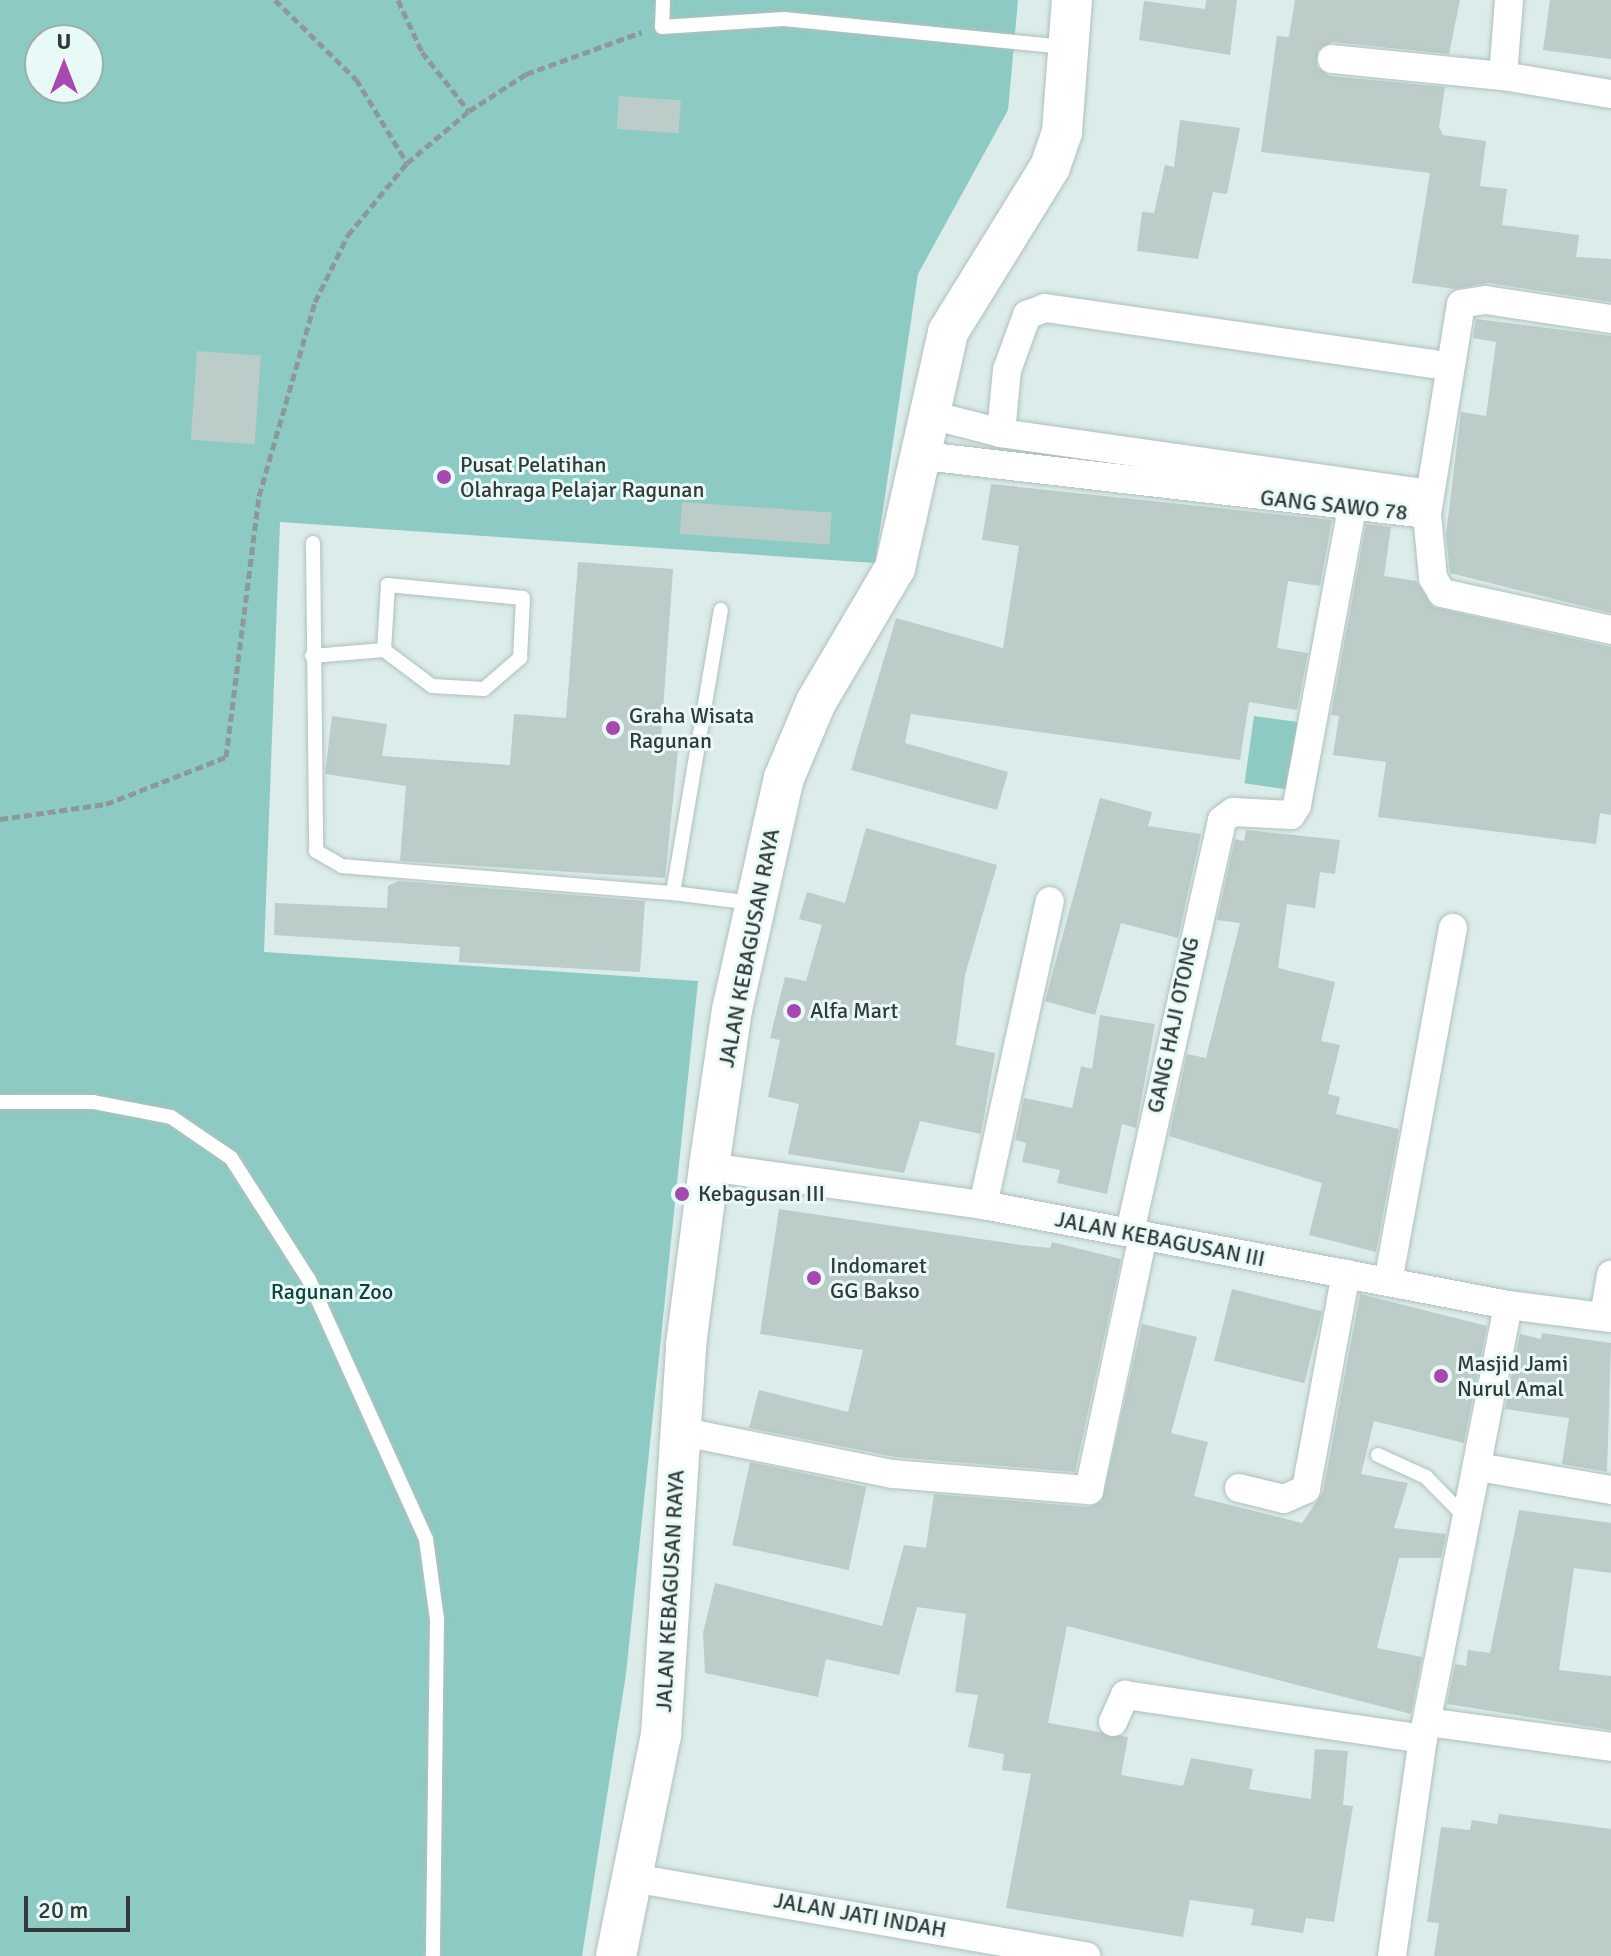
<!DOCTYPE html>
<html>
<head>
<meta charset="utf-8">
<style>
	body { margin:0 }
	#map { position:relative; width:1611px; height:1956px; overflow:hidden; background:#dbecea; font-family:Signika,sans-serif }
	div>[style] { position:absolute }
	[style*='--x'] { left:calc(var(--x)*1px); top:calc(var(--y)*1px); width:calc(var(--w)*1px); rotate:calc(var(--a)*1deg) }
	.green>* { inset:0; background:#8ccac3; transform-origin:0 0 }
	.building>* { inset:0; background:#bbccc9; transform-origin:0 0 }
	.path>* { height:5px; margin-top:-2.5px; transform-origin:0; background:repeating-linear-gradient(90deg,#8d9998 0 8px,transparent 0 12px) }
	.roads { filter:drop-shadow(0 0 2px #b0c0be) drop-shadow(0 0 2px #b0c0be) }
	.service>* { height:14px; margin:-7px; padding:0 7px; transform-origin:7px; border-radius:7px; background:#fff }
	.minor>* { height:28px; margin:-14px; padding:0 14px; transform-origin:14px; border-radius:14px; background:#fff }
	.secondary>* { height:40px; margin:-20px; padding:0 20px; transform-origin:20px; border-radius:20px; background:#fff }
	.dots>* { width:22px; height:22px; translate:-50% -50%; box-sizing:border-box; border:4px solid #e8faf7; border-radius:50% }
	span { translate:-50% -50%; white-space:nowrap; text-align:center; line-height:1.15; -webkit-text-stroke:6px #e8faf7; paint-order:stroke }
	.poi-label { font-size:22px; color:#333938 }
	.left { translate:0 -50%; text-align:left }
	.street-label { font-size:22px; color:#333938 }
	.park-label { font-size:22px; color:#0f413d }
	.north { position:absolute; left:24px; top:24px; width:80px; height:80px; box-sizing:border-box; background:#e8faf7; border:2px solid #a0adab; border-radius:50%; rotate:0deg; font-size:22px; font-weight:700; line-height:32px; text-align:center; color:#333938 }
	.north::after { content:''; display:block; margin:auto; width:28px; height:36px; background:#a748b0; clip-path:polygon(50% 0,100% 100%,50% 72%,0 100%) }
	.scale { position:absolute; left:24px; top:1896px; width:106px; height:36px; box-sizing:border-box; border:4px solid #333938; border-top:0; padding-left:10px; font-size:24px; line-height:28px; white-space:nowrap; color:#333938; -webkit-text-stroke:6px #e8faf7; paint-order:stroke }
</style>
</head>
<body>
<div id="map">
	<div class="green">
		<div style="clip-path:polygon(evenodd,0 0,1018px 0,1008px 110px,918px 274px,875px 563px,280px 522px,264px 952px,698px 981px,626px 1674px,582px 1956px,0 1956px,0 0,40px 40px,88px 40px,88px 88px,40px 88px,40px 40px)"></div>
		<div style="left:1254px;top:716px;width:44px;height:68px;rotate:8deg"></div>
	</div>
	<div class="building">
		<div style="clip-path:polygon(1206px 0,1237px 0,1230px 55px,1139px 40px,1144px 1px,1205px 9px)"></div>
		<div style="clip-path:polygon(1295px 0,1460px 0,1449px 54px,1333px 42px,1318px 50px,1317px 67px,1330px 76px,1445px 87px,1439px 127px,1443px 135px,1486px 141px,1480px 186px,1507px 189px,1502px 225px,1579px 235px,1576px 257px,1611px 259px,1611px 302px,1488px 283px,1455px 289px,1412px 283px,1430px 173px,1261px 152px,1277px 36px,1289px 37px)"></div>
		<div style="clip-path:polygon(1550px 0,1611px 0,1611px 59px,1543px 50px)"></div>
		<div style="left:619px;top:96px;width:62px;height:33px;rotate:4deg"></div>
		<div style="clip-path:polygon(1180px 120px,1240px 128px,1227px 194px,1213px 192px,1198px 259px,1137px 251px,1142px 212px,1154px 213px,1165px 165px,1174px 167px)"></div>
		<div style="clip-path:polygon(1476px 319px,1611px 336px,1611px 613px,1450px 573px,1446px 535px,1461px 412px,1486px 416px,1496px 342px,1473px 338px)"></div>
		<div style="left:197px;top:351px;width:64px;height:89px;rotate:4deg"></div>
		<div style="clip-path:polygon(991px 484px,1332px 520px,1320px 586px,1288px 581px,1277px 648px,1308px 653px,1297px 710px,1249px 702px,1240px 760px,911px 714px,905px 743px,1008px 772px,997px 810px,851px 770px,896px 618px,1003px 648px,1019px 546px,982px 540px)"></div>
		<div style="left:682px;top:502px;width:150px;height:32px;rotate:4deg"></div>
		<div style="clip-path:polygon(1366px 524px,1391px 527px,1384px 576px,1416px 581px,1433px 607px,1611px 647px,1611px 815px,1600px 813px,1596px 844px,1378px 817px,1386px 762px,1333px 755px,1339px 716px,1331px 715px)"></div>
		<div style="clip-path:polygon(578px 562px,673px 569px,661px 739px,679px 741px,665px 878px,400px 861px,406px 786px,325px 774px,332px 716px,387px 724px,382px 756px,510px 765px,514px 714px,566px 718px)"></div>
		<div style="clip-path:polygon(1100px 798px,1152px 812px,1148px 826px,1201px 834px,1178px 938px,1121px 923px,1095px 1015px,1045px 1001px)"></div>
		<div style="clip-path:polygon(866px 828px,997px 865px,965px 975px,956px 1045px,995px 1053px,981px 1134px,920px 1121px,904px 1173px,788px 1154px,799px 1104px,768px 1097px,780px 1040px,770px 1038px,785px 977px,806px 981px,822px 925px,799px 919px,807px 892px,845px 903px)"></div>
		<div style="clip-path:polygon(1246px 830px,1340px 840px,1335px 874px,1320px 872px,1315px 908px,1287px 904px,1278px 968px,1335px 982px,1321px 1041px,1340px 1045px,1328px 1094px,1340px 1097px,1336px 1114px,1399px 1129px,1376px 1252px,1309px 1235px,1322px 1183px,1169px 1136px,1187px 1054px,1206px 1058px,1240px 923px,1217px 920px,1235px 839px,1244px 841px)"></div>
		<div style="clip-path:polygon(399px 881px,645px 901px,640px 972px,459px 962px,460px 947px,274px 935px,275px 903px,387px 908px,388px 886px)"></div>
		<div style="clip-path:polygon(1100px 1015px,1155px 1024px,1136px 1128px,1122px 1124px,1107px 1194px,1057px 1183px,1060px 1170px,1022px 1162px,1026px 1143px,1015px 1140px,1024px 1098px,1072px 1108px,1081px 1066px,1092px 1069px)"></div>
		<div style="clip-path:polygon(779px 1209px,1021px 1245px,1050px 1248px,1052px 1242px,1121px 1259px,1075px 1472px,895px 1457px,749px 1428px,759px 1390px,848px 1412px,863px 1350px,760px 1334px)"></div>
		<div style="left:1232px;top:1289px;width:93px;height:74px;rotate:14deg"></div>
		<div style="clip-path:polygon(1360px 1294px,1487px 1326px,1464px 1443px,1374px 1421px,1361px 1474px,1408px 1483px,1394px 1528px,1446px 1534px,1441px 1558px,1399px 1558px,1377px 1648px,1422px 1657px,1411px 1714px,1067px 1626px,1048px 1723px,1128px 1737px,1121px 1775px,1183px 1786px,1191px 1758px,1253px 1769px,1249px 1789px,1311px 1799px,1315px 1749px,1348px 1751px,1343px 1805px,1353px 1806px,1334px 1922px,1306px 1918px,1303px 1933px,1251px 1925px,1254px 1909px,1190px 1900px,1183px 1937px,1006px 1908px,1031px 1774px,1002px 1770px,1004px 1754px,968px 1747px,978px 1695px,955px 1692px,966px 1614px,917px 1607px,899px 1675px,826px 1659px,818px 1697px,705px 1673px,703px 1633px,715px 1583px,882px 1626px,904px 1545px,926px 1548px,934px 1494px,1088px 1507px,1102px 1501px,1142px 1324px,1197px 1337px,1171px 1433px,1208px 1442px,1194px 1496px,1302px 1523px,1323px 1492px)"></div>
		<div style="clip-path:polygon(1542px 1333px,1611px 1343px,1607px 1472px,1562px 1464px,1569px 1418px,1505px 1409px,1520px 1334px,1541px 1339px)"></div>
		<div style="left:750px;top:1462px;width:119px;height:85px;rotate:12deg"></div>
		<div style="clip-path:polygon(1519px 1510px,1611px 1523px,1611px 1573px,1574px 1568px,1559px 1670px,1611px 1676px,1611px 1730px,1447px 1704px,1455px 1664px,1466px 1666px,1468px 1650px,1490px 1653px)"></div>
		<div style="clip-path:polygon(1499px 1814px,1611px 1829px,1611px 1956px,1434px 1956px,1439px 1923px,1427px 1922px,1441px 1827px,1470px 1830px,1472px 1820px,1497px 1824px)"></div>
	</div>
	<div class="path">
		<div style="--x:275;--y:0;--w:113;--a:44.3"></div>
		<div style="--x:356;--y:79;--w:98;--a:58.7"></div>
		<div style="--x:398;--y:0;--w:57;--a:65.2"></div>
		<div style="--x:422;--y:52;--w:75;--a:51.5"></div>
		<div style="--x:0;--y:819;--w:107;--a:-8.1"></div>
		<div style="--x:106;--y:804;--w:129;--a:-21.4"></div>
		<div style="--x:226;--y:757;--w:263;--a:-82.8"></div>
		<div style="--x:259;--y:496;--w:202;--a:-73.9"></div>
		<div style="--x:315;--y:302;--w:75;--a:-63.8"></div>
		<div style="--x:348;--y:235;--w:93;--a:-50.7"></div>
		<div style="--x:407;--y:163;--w:81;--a:-40"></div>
		<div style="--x:469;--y:111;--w:68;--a:-33"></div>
		<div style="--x:526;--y:74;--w:123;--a:-19.9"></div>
	</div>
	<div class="roads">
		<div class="service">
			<div style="--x:663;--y:0;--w:27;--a:92"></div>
			<div style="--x:662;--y:27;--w:122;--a:-3.8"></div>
			<div style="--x:784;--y:19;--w:282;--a:5.7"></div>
			<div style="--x:313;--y:543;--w:308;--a:89.4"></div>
			<div style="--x:316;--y:851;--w:30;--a:30"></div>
			<div style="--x:342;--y:866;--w:332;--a:4.7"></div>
			<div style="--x:673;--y:893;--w:287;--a:-80.4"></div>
			<div style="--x:312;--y:656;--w:72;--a:-4.8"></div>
			<div style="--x:384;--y:650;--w:60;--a:36.9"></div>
			<div style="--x:432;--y:686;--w:52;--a:3.3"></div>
			<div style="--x:484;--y:689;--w:48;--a:-40.7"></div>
			<div style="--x:520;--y:658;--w:60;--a:-87.1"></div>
			<div style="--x:523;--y:598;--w:136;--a:-174.5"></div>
			<div style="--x:388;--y:585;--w:65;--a:93.5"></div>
			<div style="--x:673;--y:893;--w:80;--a:7.2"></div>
			<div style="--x:0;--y:1102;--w:93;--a:0"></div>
			<div style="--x:93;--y:1102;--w:79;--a:10.9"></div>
			<div style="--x:171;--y:1117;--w:73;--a:34.3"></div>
			<div style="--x:231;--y:1158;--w:145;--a:57.4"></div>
			<div style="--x:309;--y:1280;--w:284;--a:65.7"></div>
			<div style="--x:426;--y:1539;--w:81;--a:82.2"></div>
			<div style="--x:437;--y:1619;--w:337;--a:90.7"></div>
			<div style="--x:1378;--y:1455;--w:53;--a:24.6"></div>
			<div style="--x:1426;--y:1477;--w:59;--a:45.7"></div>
		</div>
		<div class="minor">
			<div style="--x:1509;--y:0;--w:76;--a:94.5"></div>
			<div style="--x:1503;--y:76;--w:109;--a:9.5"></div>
			<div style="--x:1332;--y:59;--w:172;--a:5.7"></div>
			<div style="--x:1611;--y:319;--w:127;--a:-171.4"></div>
			<div style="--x:1485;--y:300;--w:24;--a:171"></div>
			<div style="--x:1461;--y:304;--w:213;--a:99.2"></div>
			<div style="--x:1427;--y:514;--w:64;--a:84.6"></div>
			<div style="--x:1433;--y:578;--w:17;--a:59"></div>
			<div style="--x:1442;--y:593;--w:173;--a:12.3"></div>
			<div style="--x:931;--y:415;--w:72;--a:14.4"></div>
			<div style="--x:1001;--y:433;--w:420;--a:8.1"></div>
			<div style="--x:1001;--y:433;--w:63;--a:-84.6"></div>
			<div style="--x:1007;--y:370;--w:59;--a:-70"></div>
			<div style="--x:1027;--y:315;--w:19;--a:-21"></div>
			<div style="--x:1045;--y:308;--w:393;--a:8.2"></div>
			<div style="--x:924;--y:456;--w:506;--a:6.58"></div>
			<div style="--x:709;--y:1167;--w:277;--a:7.9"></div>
			<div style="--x:983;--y:1205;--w:534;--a:10.78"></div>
			<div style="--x:1508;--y:1305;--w:104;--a:7.2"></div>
			<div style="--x:983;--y:1205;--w:311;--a:-77.6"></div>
			<div style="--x:1130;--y:1232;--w:422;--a:-77.4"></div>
			<div style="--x:1222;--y:820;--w:14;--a:-36"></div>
			<div style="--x:1233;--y:812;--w:58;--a:3"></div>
			<div style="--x:1291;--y:815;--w:12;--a:-59"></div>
			<div style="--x:1297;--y:805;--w:302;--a:-79.5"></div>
			<div style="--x:1388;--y:1282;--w:360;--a:-79.6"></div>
			<div style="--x:1604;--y:1317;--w:43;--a:-80.5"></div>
			<div style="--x:679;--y:1431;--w:218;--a:11.4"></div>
			<div style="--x:893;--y:1474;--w:197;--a:4.7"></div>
			<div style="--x:1089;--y:1490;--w:260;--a:-78"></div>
			<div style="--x:1478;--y:1467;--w:135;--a:9.8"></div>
			<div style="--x:1239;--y:1488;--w:46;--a:13.7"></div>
			<div style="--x:1284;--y:1499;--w:24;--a:-24"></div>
			<div style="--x:1306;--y:1489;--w:219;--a:-79.5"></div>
			<div style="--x:1113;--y:1722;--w:30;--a:-66"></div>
			<div style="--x:1125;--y:1695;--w:301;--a:8.4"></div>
			<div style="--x:1427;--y:1722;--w:186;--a:7.7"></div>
			<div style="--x:633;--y:1878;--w:460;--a:9.8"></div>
			<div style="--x:1392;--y:1956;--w:219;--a:-81.9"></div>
			<div style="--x:1423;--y:1739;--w:442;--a:-78.9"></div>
		</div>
		<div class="secondary">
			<div style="--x:616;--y:1956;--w:226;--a:-78.5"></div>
			<div style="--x:661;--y:1735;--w:391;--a:-86.3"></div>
			<div style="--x:686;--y:1345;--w:179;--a:-82.6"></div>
			<div style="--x:709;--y:1167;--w:159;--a:-81.7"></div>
			<div style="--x:732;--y:1010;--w:238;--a:-77.4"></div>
			<div style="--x:784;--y:778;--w:82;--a:-67.2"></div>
			<div style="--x:816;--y:702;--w:156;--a:-59.5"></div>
			<div style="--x:895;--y:568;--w:242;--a:-77.3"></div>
			<div style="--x:948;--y:332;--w:194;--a:-58.3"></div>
			<div style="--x:1050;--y:167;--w:37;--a:-71"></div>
			<div style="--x:1062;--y:132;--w:132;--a:-85.7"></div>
		</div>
	</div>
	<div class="dots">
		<div style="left:444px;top:477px;background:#a748b0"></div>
		<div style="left:613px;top:728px;background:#a748b0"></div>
		<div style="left:794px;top:1011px;background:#a748b0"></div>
		<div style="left:682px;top:1194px;background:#a748b0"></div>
		<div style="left:814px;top:1278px;background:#a748b0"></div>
		<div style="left:1441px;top:1376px;background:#a748b0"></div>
	</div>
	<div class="poi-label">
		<span class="left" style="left:460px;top:477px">Pusat Pelatihan<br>Olahraga Pelajar Ragunan</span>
		<span class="left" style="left:629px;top:728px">Graha Wisata<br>Ragunan</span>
		<span class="left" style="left:810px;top:1011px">Alfa Mart</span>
		<span class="left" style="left:698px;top:1194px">Kebagusan III</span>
		<span class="left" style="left:830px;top:1278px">Indomaret<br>GG Bakso</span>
		<span class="left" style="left:1457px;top:1376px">Masjid Jami<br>Nurul Amal</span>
	</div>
	<div class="street-label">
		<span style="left:1334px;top:505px;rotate:6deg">GANG SAWO 78</span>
		<span style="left:749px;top:948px;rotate:-79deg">JALAN KEBAGUSAN RAYA</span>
		<span style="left:1173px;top:1025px;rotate:-78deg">GANG HAJI OTONG</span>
		<span style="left:1160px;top:1239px;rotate:11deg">JALAN KEBAGUSAN III</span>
		<span style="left:670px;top:1591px;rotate:-87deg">JALAN KEBAGUSAN RAYA</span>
		<span style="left:860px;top:1915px;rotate:10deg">JALAN JATI INDAH</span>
	</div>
	<div class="park-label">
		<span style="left:332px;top:1292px">Ragunan Zoo</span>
	</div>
	<div class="north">U</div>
	<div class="scale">20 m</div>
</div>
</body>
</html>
